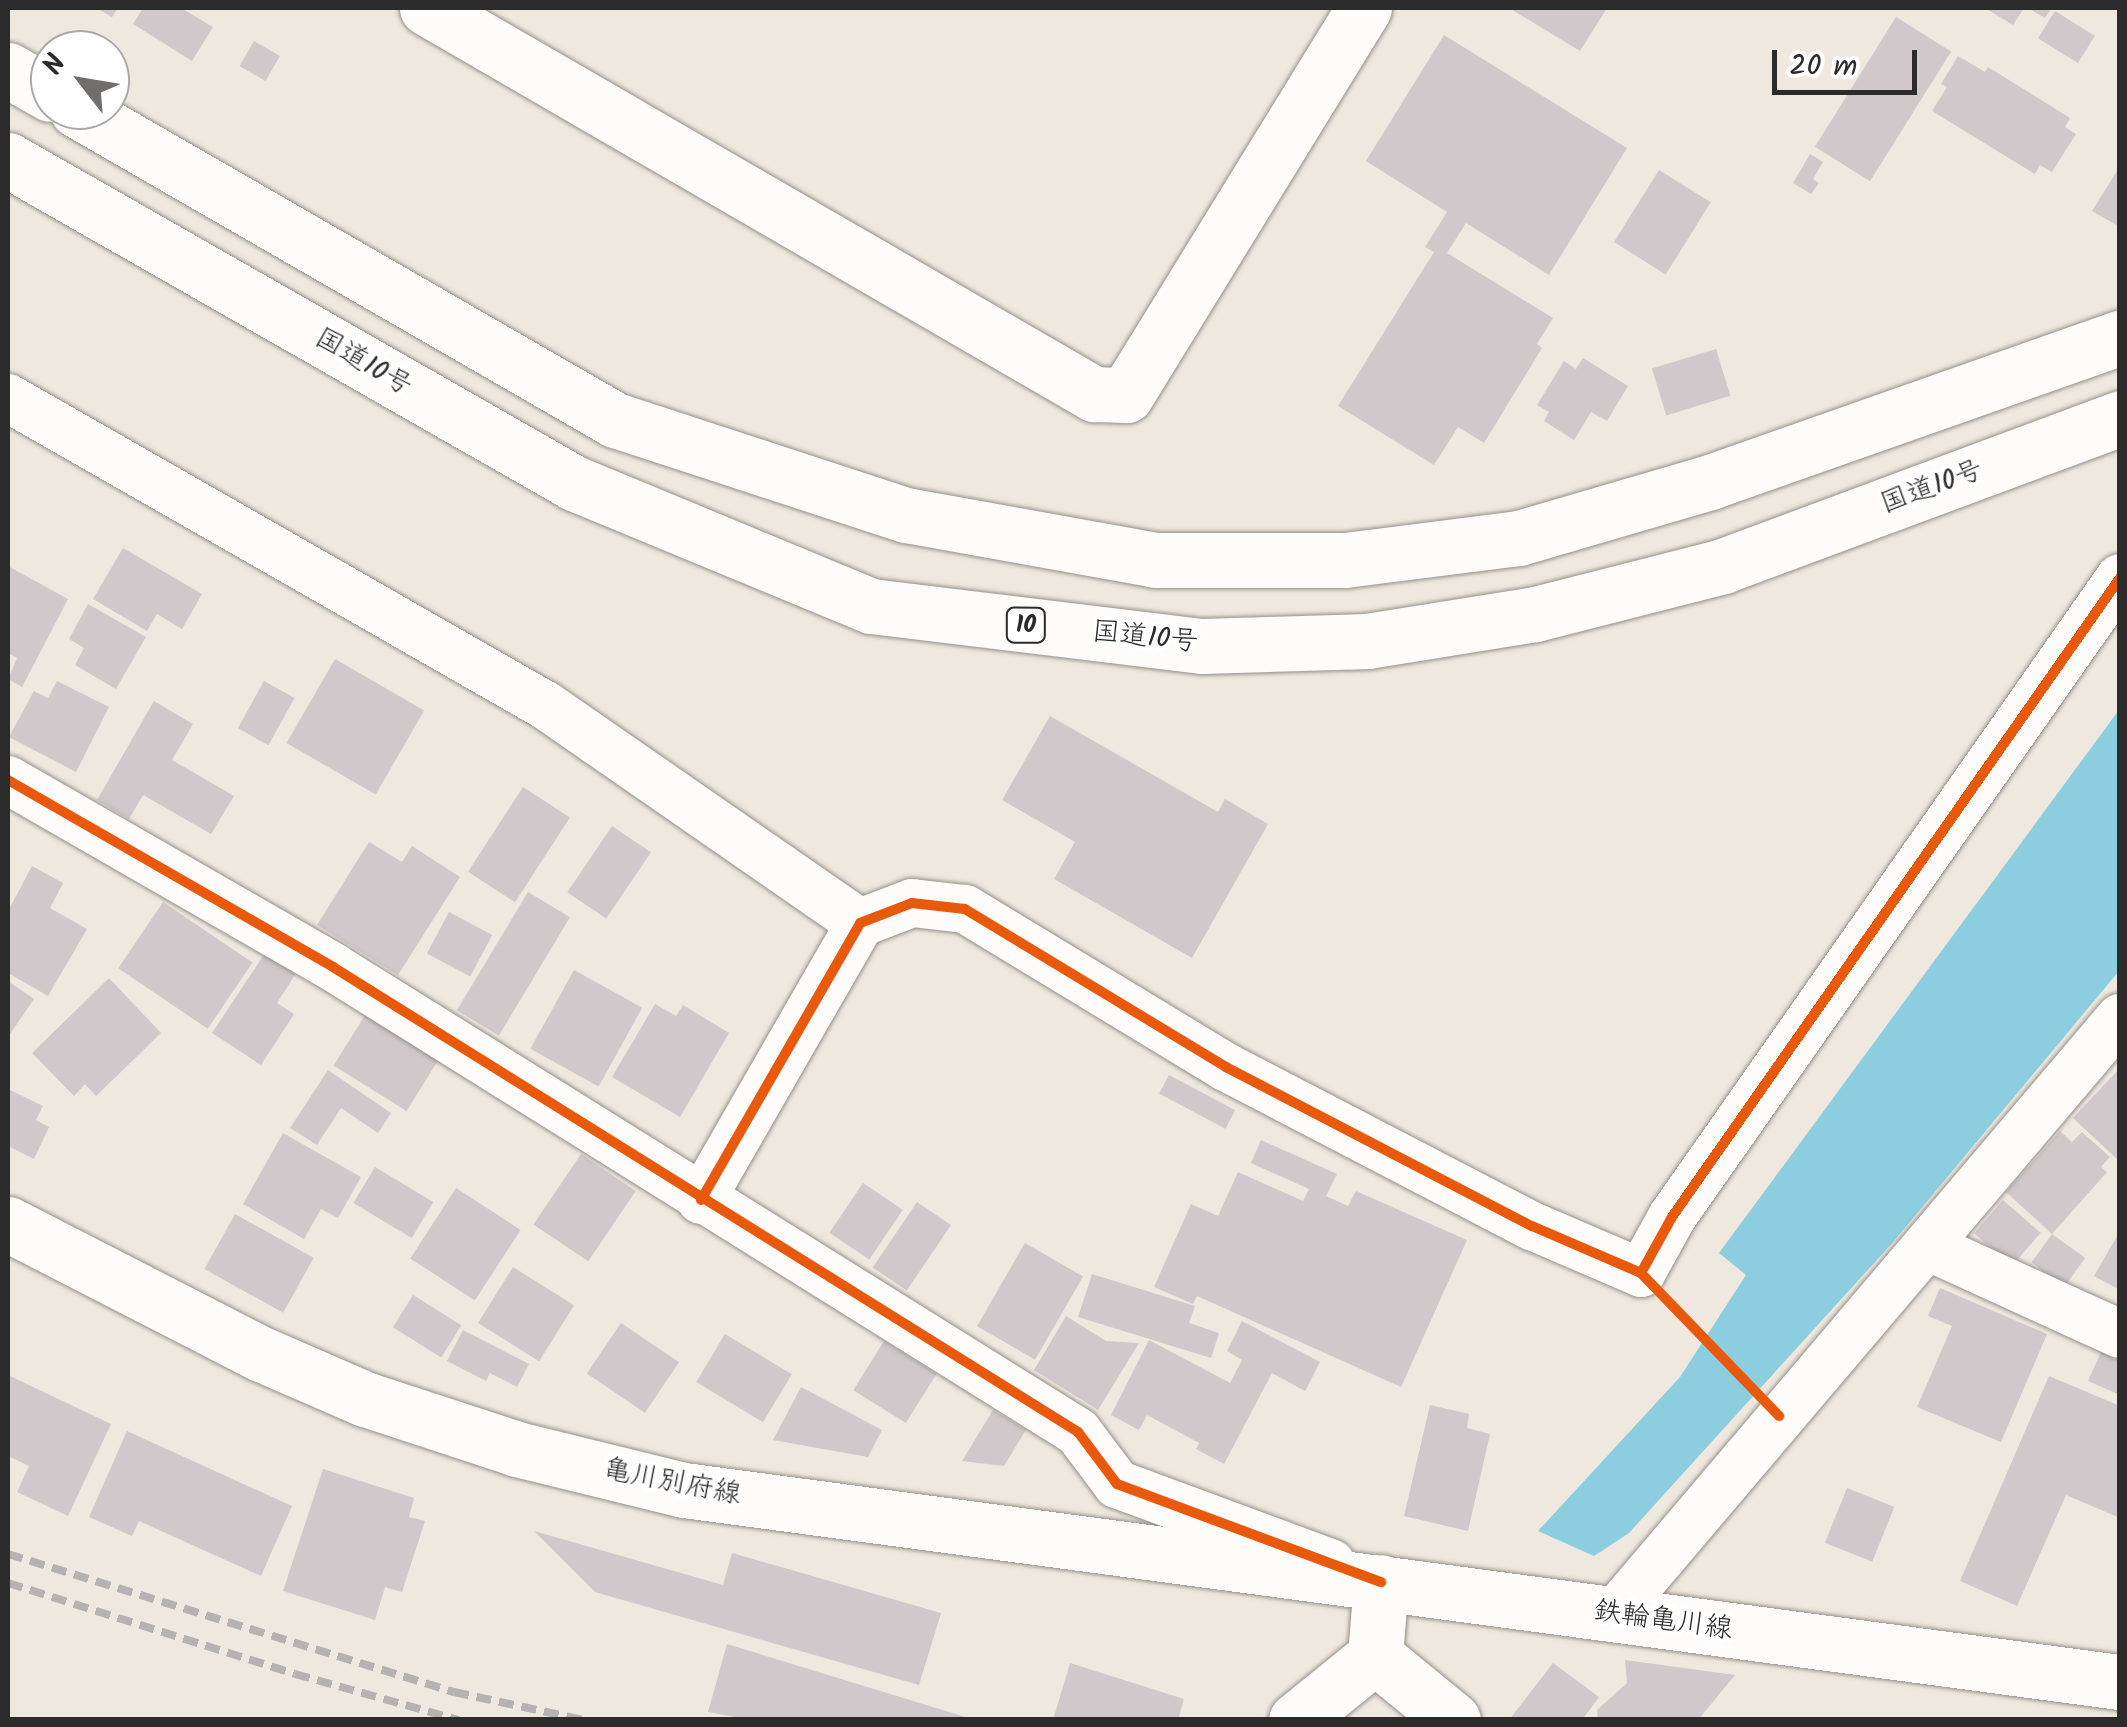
<!DOCTYPE html>
<html>
<head>
<meta charset="utf-8">
<style>
	body { margin:0 }
	#map { position:relative; width:2127px; height:1727px; overflow:hidden; background:#efe8de; font-family:Kalam,"Klee One",sans-serif }
	div>[style] { position:absolute }
	[style*='--x'] { left:calc(var(--x)*1px); top:calc(var(--y)*1px); width:calc(var(--w)*1px); rotate:calc(var(--a)*1deg) }
	.water>* { inset:0; background:#8ccedf }
	.building>* { inset:0; background:#d0c8cb; transform-origin:0 0 }
	.roads { filter:drop-shadow(0 0 2px #93908b) drop-shadow(0 0 2px #93908b) }
	.street>* { height:48px; margin:-24px; padding:0 24px; transform-origin:24px; border-radius:24px; background:#fdfcfa }
	.secondary>* { height:55px; margin:-27.5px; padding:0 27.5px; transform-origin:27.5px; border-radius:27.5px; background:#fdfcfa }
	.highway>* { height:55px; margin:-27.5px; padding:0 27.5px; transform-origin:27.5px; border-radius:27.5px; background:#fdfcfa }
	.rail>* { height:8px; margin-top:-4px; transform-origin:0; background:repeating-linear-gradient(90deg,#b4b3b2 0 15px,transparent 0 23px) }
	.cycleway>* { height:10px; margin:-5px; padding:0 5px; transform-origin:5px; border-radius:5px; background:#e8590c }
	span { translate:-50% -50%; white-space:nowrap; text-align:center; line-height:1.15; -webkit-text-stroke:8px #fff; paint-order:stroke }
	.shield-label span { padding:2px 8px; background:#fff; border:2px solid; border-radius:8px; -webkit-text-stroke-width:0 }
	.shield-label { font-size:25px; color:#2b2b2b; font-weight:700 }
	.street-label { font-size:28px; color:#2b2b2b }
	.frame { position:absolute; inset:0; border:10px solid #2b2b2b; pointer-events:none }
	.north { position:absolute; left:30px; top:30px; width:100px; height:100px; box-sizing:border-box; background:#fff; border:2px solid #aaa; border-radius:50%; rotate:301deg; font-size:28px; font-weight:700; line-height:40px; text-align:center; color:#2b2b2b }
	.north::after { content:''; display:block; margin:auto; width:35px; height:45px; background:#706d6a; clip-path:polygon(50% 0,100% 100%,50% 72%,0 100%) }
	.scale { position:absolute; left:1772px; top:50px; width:145px; height:45px; box-sizing:border-box; border:5px solid #2b2b2b; border-top:0; padding-left:12px; font-size:30px; line-height:35px; white-space:nowrap; color:#2b2b2b; -webkit-text-stroke:8px #fff; paint-order:stroke }
</style>
</head>
<body>
<div id="map">
	<div class="water">
		<div style="clip-path:polygon(2119px 710px,2119px 971px,1894px 1241px,1629px 1533px,1594px 1556px,1538px 1531px,1680px 1377px,1746px 1275px,1719px 1253px)"></div>
	</div>
	<div class="building">
		<div style="clip-path:polygon(96px 8px,118px 8px,112px 17px)"></div>
		<div style="clip-path:polygon(143px 8px,181px 8px,213px 27px,192px 61px,133px 24px)"></div>
		<div style="clip-path:polygon(1509px 8px,1607px 8px,1580px 51px)"></div>
		<div style="clip-path:polygon(1985px 8px,2024px 8px,2013px 25px)"></div>
		<div style="clip-path:polygon(2028px 8px,2052px 8px,2045px 18px)"></div>
		<div style="left:2055px;top:11px;width:47px;height:32px;rotate:32deg"></div>
		<div style="left:1896px;top:17px;width:65px;height:153px;rotate:32deg"></div>
		<div style="clip-path:polygon(1444px 35px,1627px 148px,1549px 275px,1466px 223px,1447px 253px,1553px 318px,1537px 344px,1542px 348px,1484px 443px,1458px 427px,1434px 465px,1338px 406px,1434px 252px,1425px 247px,1447px 212px,1366px 161px)"></div>
		<div style="left:254px;top:41px;width:30px;height:29px;rotate:30deg"></div>
		<div style="clip-path:polygon(1958px 56px,1985px 72px,1988px 67px,2070px 118px,2065px 127px,2076px 134px,2052px 172px,2040px 165px,2035px 174px,1932px 111px,1947px 87px,1941px 84px)"></div>
		<div style="clip-path:polygon(1810px 154px,1823px 162px,1813px 179px,1819px 183px,1811px 194px,1793px 183px)"></div>
		<div style="clip-path:polygon(2120px 166px,2120px 227px,2092px 211px)"></div>
		<div style="left:1659px;top:170px;width:61px;height:85px;rotate:32deg"></div>
		<div style="left:1716px;top:349px;width:49px;height:67px;rotate:73deg"></div>
		<div style="clip-path:polygon(1583px 358px,1628px 386px,1607px 421px,1591px 412px,1574px 440px,1544px 421px,1549px 412px,1537px 405px,1564px 361px,1576px 369px)"></div>
		<div style="clip-path:polygon(123px 548px,202px 594px,182px 629px,157px 614px,147px 631px,93px 599px)"></div>
		<div style="clip-path:polygon(8px 566px,68px 599px,22px 687px,8px 679px,17px 658px,8px 653px)"></div>
		<div style="clip-path:polygon(88px 604px,146px 637px,116px 689px,75px 665px,84px 648px,69px 639px)"></div>
		<div style="left:335px;top:659px;width:103px;height:97px;rotate:30deg"></div>
		<div style="clip-path:polygon(57px 681px,109px 707px,76px 772px,9px 737px,34px 691px,48px 698px)"></div>
		<div style="left:264px;top:681px;width:35px;height:54px;rotate:29deg"></div>
		<div style="clip-path:polygon(154px 701px,193px 724px,172px 760px,234px 796px,211px 834px,143px 795px,129px 819px,97px 800px)"></div>
		<div style="clip-path:polygon(1050px 716px,1218px 812px,1225px 799px,1268px 824px,1192px 958px,1054px 879px,1075px 842px,1002px 800px)"></div>
		<div style="left:523px;top:787px;width:56px;height:101px;rotate:33deg"></div>
		<div style="left:612px;top:826px;width:47px;height:80px;rotate:34deg"></div>
		<div style="clip-path:polygon(369px 842px,402px 862px,412px 846px,460px 877px,398px 975px,317px 925px)"></div>
		<div style="clip-path:polygon(32px 866px,63px 883px,50px 908px,87px 929px,48px 996px,8px 973px,8px 911px)"></div>
		<div style="left:528px;top:892px;width:49px;height:138px;rotate:31deg"></div>
		<div style="left:163px;top:902px;width:108px;height:80px;rotate:34deg"></div>
		<div style="left:449px;top:912px;width:49px;height:47px;rotate:28deg"></div>
		<div style="clip-path:polygon(269px 947px,300px 967px,277px 1003px,294px 1014px,261px 1065px,212px 1033px)"></div>
		<div style="left:574px;top:970px;width:78px;height:90px;rotate:29deg"></div>
		<div style="clip-path:polygon(109px 978px,161px 1033px,96px 1096px,85px 1084px,74px 1096px,32px 1053px)"></div>
		<div style="clip-path:polygon(8px 981px,34px 999px,8px 1037px)"></div>
		<div style="clip-path:polygon(655px 1004px,676px 1016px,683px 1005px,729px 1033px,680px 1117px,612px 1077px)"></div>
		<div style="left:367px;top:1012px;width:86px;height:63px;rotate:32deg"></div>
		<div style="clip-path:polygon(2120px 1068px,2120px 1162px,2073px 1118px)"></div>
		<div style="clip-path:polygon(328px 1070px,391px 1113px,378px 1133px,341px 1108px,317px 1145px,290px 1128px)"></div>
		<div style="left:1169px;top:1075px;width:75px;height:21px;rotate:28deg"></div>
		<div style="clip-path:polygon(8px 1089px,43px 1106px,36px 1120px,49px 1127px,34px 1159px,8px 1146px)"></div>
		<div style="clip-path:polygon(2060px 1131px,2072px 1142px,2082px 1132px,2110px 1157px,2101px 1167px,2107px 1172px,2052px 1234px,2006px 1192px)"></div>
		<div style="clip-path:polygon(283px 1133px,361px 1177px,338px 1218px,321px 1209px,304px 1239px,243px 1204px)"></div>
		<div style="clip-path:polygon(1261px 1140px,1337px 1174px,1326px 1196px,1348px 1206px,1356px 1191px,1467px 1240px,1401px 1387px,1197px 1296px,1193px 1304px,1154px 1287px,1191px 1204px,1218px 1216px,1238px 1172px,1303px 1201px,1309px 1189px,1251px 1163px)"></div>
		<div style="left:581px;top:1154px;width:66px;height:85px;rotate:34deg"></div>
		<div style="left:375px;top:1167px;width:68px;height:42px;rotate:31deg"></div>
		<div style="left:863px;top:1183px;width:48px;height:60px;rotate:34deg"></div>
		<div style="left:456px;top:1188px;width:77px;height:84px;rotate:33deg"></div>
		<div style="left:2003px;top:1200px;width:50px;height:44px;rotate:41deg"></div>
		<div style="left:917px;top:1202px;width:41px;height:79px;rotate:34deg"></div>
		<div style="left:235px;top:1214px;width:90px;height:63px;rotate:29deg"></div>
		<div style="clip-path:polygon(2120px 1231px,2120px 1290px,2094px 1276px)"></div>
		<div style="left:2052px;top:1234px;width:41px;height:35px;rotate:36deg"></div>
		<div style="left:1025px;top:1243px;width:67px;height:96px;rotate:30deg"></div>
		<div style="left:513px;top:1267px;width:72px;height:66px;rotate:32deg"></div>
		<div style="clip-path:polygon(1092px 1274px,1195px 1306px,1189px 1323px,1219px 1333px,1211px 1358px,1078px 1317px)"></div>
		<div style="clip-path:polygon(1940px 1288px,2047px 1334px,2001px 1442px,1917px 1407px,1952px 1326px,1928px 1316px)"></div>
		<div style="left:413px;top:1295px;width:57px;height:38px;rotate:32deg"></div>
		<div style="clip-path:polygon(1066px 1316px,1106px 1341px,1139px 1343px,1098px 1410px,1034px 1370px)"></div>
		<div style="clip-path:polygon(1242px 1321px,1320px 1362px,1305px 1391px,1272px 1373px,1224px 1464px,1196px 1449px,1199px 1443px,1147px 1415px,1139px 1430px,1111px 1415px,1149px 1340px,1230px 1383px,1242px 1360px,1227px 1351px)"></div>
		<div style="left:621px;top:1323px;width:70px;height:61px;rotate:34deg"></div>
		<div style="clip-path:polygon(463px 1330px,529px 1364px,517px 1387px,490px 1373px,486px 1381px,447px 1361px)"></div>
		<div style="left:725px;top:1334px;width:78px;height:56px;rotate:31deg"></div>
		<div style="left:884px;top:1341px;width:62px;height:58px;rotate:32deg"></div>
		<div style="clip-path:polygon(2120px 1350px,2120px 1395px,2088px 1381px,2101px 1352px,2116px 1359px)"></div>
		<div style="clip-path:polygon(8px 1375px,111px 1424px,68px 1516px,17px 1492px,29px 1466px,8px 1456px)"></div>
		<div style="clip-path:polygon(2049px 1376px,2120px 1406px,2120px 1518px,2066px 1495px,2017px 1606px,1960px 1581px)"></div>
		<div style="clip-path:polygon(801px 1387px,882px 1430px,868px 1457px,773px 1440px)"></div>
		<div style="clip-path:polygon(1430px 1405px,1469px 1414px,1467px 1428px,1490px 1434px,1468px 1531px,1404px 1516px)"></div>
		<div style="clip-path:polygon(993px 1410px,1026px 1430px,1004px 1466px,962px 1461px)"></div>
		<div style="clip-path:polygon(127px 1431px,292px 1506px,261px 1576px,139px 1521px,132px 1536px,89px 1517px)"></div>
		<div style="clip-path:polygon(323px 1469px,414px 1498px,409px 1517px,425px 1521px,402px 1592px,385px 1587px,375px 1620px,283px 1591px)"></div>
		<div style="left:1847px;top:1488px;width:51px;height:59px;rotate:22deg"></div>
		<div style="clip-path:polygon(534px 1531px,723px 1585px,732px 1553px,941px 1613px,919px 1685px,595px 1592px)"></div>
		<div style="clip-path:polygon(727px 1644px,972px 1719px,972px 1720px,751px 1720px,708px 1712px)"></div>
		<div style="clip-path:polygon(1625px 1660px,1735px 1675px,1698px 1720px,1598px 1720px,1597px 1710px,1627px 1683px)"></div>
		<div style="clip-path:polygon(1070px 1663px,1184px 1699px,1178px 1720px,1053px 1720px)"></div>
		<div style="clip-path:polygon(1553px 1663px,1599px 1697px,1582px 1720px,1509px 1720px)"></div>
	</div>
	<div class="roads">
		<div class="street">
			<div style="--x:8;--y:398;--w:619;--a:29.76"></div>
			<div style="--x:545;--y:705;--w:383;--a:34.7"></div>
			<div style="--x:8;--y:780;--w:375;--a:29.9"></div>
			<div style="--x:333;--y:967;--w:878;--a:31.97"></div>
			<div style="--x:1078;--y:1432;--w:65;--a:53.1"></div>
			<div style="--x:1117;--y:1484;--w:228;--a:20.3"></div>
			<div style="--x:701;--y:1200;--w:319;--a:-60.1"></div>
			<div style="--x:860;--y:923;--w:56;--a:-21"></div>
			<div style="--x:912;--y:903;--w:53;--a:6.5"></div>
			<div style="--x:965;--y:909;--w:305;--a:31.2"></div>
			<div style="--x:1226;--y:1067;--w:345;--a:27.5"></div>
			<div style="--x:1532;--y:1226;--w:119;--a:23.3"></div>
			<div style="--x:1641;--y:1273;--w:64;--a:-61"></div>
			<div style="--x:1672;--y:1217;--w:780;--a:-54.97"></div>
			<div style="--x:1927;--y:1246;--w:212;--a:24.5"></div>
			<div style="--x:1614;--y:1614;--w:782;--a:-49.67"></div>
		</div>
		<div class="secondary">
			<div style="--x:427;--y:8;--w:771;--a:30.06"></div>
			<div style="--x:1094;--y:394;--w:32;--a:2"></div>
			<div style="--x:1126;--y:395;--w:454;--a:-58.4"></div>
			<div style="--x:8;--y:1224;--w:282;--a:27.2"></div>
			<div style="--x:259;--y:1353;--w:116;--a:23.5"></div>
			<div style="--x:365;--y:1399;--w:160;--a:18.2"></div>
			<div style="--x:517;--y:1449;--w:172;--a:13.8"></div>
			<div style="--x:684;--y:1490;--w:1449;--a:7.62"></div>
			<div style="--x:1375;--y:1656;--w:101;--a:39.4"></div>
			<div style="--x:1296;--y:1720;--w:102;--a:-39"></div>
			<div style="--x:1375;--y:1656;--w:74;--a:-85.4"></div>
		</div>
		<div class="highway">
			<div style="--x:8;--y:70;--w:48;--a:29.7"></div>
			<div style="--x:77;--y:110;--w:621;--a:29.95"></div>
			<div style="--x:615;--y:420;--w:306;--a:18.1"></div>
			<div style="--x:906;--y:515;--w:253;--a:10.2"></div>
			<div style="--x:1155;--y:560;--w:190;--a:0"></div>
			<div style="--x:1345;--y:560;--w:175;--a:-7.2"></div>
			<div style="--x:1519;--y:538;--w:199;--a:-16.3"></div>
			<div style="--x:1710;--y:482;--w:435;--a:-19.4"></div>
			<div style="--x:8;--y:160;--w:652;--a:29.71"></div>
			<div style="--x:574;--y:483;--w:321;--a:22.5"></div>
			<div style="--x:871;--y:606;--w:333;--a:6.9"></div>
			<div style="--x:1202;--y:646;--w:165;--a:-1.7"></div>
			<div style="--x:1367;--y:641;--w:170;--a:-9.1"></div>
			<div style="--x:1535;--y:614;--w:194;--a:-14.3"></div>
			<div style="--x:1723;--y:566;--w:424;--a:-20.4"></div>
		</div>
	</div>
	<div class="rail">
		<div style="--x:8;--y:1554;--w:467;--a:17.2"></div>
		<div style="--x:454;--y:1692;--w:133;--a:12.2"></div>
		<div style="--x:8;--y:1583;--w:301;--a:17.6"></div>
		<div style="--x:295;--y:1674;--w:170;--a:15.7"></div>
	</div>
	<div class="cycleway">
		<div style="--x:8;--y:780;--w:375;--a:29.9"></div>
		<div style="--x:333;--y:967;--w:878;--a:31.97"></div>
		<div style="--x:1078;--y:1432;--w:65;--a:53.1"></div>
		<div style="--x:1117;--y:1484;--w:282;--a:20.4"></div>
		<div style="--x:701;--y:1200;--w:319;--a:-60.1"></div>
		<div style="--x:860;--y:923;--w:56;--a:-21"></div>
		<div style="--x:912;--y:903;--w:53;--a:6.5"></div>
		<div style="--x:965;--y:909;--w:305;--a:31.2"></div>
		<div style="--x:1226;--y:1067;--w:345;--a:27.5"></div>
		<div style="--x:1532;--y:1226;--w:119;--a:23.3"></div>
		<div style="--x:1641;--y:1273;--w:64;--a:-61"></div>
		<div style="--x:1672;--y:1217;--w:780;--a:-54.97"></div>
		<div style="--x:1641;--y:1273;--w:199;--a:46"></div>
	</div>
	<div class="shield-label">
		<span style="left:1026px;top:625px">10</span>
	</div>
	<div class="street-label">
		<span style="left:363px;top:363px;rotate:30deg">国道10号</span>
		<span style="left:1932px;top:488px;rotate:-20deg">国道10号</span>
		<span style="left:1145px;top:638px;rotate:6deg">国道10号</span>
		<span style="left:672px;top:1483px;rotate:11deg">亀川別府線</span>
		<span style="left:1663px;top:1621px;rotate:8deg">鉄輪亀川線</span>
	</div>
	<div class="frame"></div>
	<div class="north">N</div>
	<div class="scale">20 m</div>
</div>
</body>
</html>
